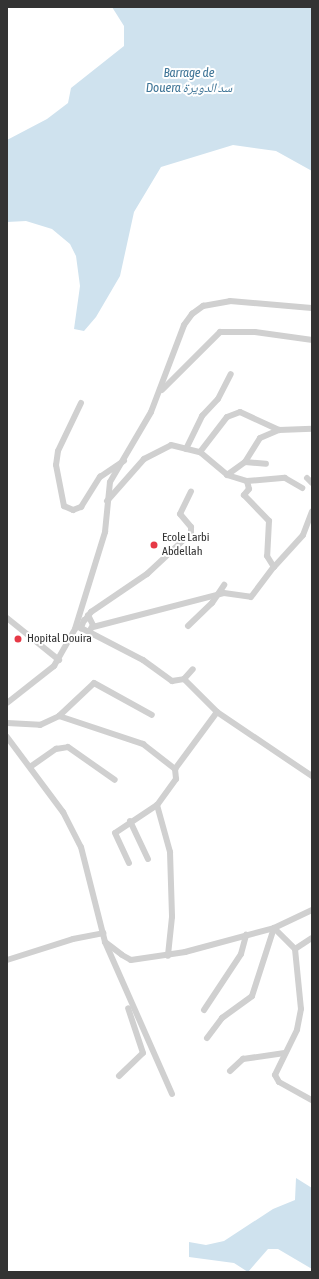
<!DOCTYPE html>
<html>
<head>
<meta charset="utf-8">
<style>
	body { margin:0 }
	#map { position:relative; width:319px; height:1279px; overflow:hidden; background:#fff; font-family:"Asap Condensed","Noto Naskh Arabic",sans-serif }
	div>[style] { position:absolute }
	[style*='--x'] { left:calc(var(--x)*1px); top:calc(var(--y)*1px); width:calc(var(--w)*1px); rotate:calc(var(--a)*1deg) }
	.water>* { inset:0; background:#cfe2ee }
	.minor>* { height:6px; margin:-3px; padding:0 3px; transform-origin:3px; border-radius:3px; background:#d0d0d0 }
	.dots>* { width:11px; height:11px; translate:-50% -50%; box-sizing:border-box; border:2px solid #fff; border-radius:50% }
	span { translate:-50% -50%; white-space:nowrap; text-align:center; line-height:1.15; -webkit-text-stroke:4px #fff; paint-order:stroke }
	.poi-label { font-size:12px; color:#333 }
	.left { translate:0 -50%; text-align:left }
	.water-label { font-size:13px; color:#3f7597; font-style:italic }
	.frame { position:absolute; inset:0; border:8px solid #333; pointer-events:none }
</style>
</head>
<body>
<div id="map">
	<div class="water">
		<div style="clip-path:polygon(112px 7px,312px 7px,312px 171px,276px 151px,233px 145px,161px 167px,134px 212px,120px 276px,96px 317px,84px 331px,74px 329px,80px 286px,76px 256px,70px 244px,52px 229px,26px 221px,7px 222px,7px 140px,47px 119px,68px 103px,71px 88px,124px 46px,124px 26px)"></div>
		<div style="clip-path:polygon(296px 1178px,312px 1188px,312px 1269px,278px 1249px,268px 1249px,248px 1272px,234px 1263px,189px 1257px,189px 1242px,206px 1245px,224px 1241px,273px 1209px,295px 1200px)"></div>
	</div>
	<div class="minor">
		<div style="--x:162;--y:390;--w:82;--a:-45"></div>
		<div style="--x:220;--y:332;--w:35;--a:0"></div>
		<div style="--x:255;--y:332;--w:58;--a:8"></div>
		<div style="--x:81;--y:403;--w:53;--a:115.6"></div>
		<div style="--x:58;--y:451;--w:14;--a:98"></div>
		<div style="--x:56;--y:465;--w:42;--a:79"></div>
		<div style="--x:64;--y:506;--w:10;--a:24"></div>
		<div style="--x:73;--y:510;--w:9;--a:-21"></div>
		<div style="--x:81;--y:507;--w:36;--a:-58"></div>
		<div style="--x:100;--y:477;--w:29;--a:-34"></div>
		<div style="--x:186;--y:449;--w:37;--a:-64"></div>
		<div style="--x:202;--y:416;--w:23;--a:-47"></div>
		<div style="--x:218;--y:399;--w:28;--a:-63"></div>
		<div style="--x:200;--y:452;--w:44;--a:-52.4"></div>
		<div style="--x:227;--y:417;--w:14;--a:-21"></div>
		<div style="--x:240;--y:412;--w:43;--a:24.8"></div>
		<div style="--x:245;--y:462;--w:21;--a:5"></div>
		<div style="--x:227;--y:475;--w:22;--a:-36"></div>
		<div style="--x:245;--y:462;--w:28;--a:-58"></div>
		<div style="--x:260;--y:438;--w:21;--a:-23"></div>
		<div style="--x:279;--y:430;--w:33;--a:-2"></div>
		<div style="--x:307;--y:478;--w:7;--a:45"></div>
		<div style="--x:247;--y:481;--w:38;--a:-5"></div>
		<div style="--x:285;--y:478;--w:20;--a:30"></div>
		<div style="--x:107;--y:501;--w:56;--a:-48.6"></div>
		<div style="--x:144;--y:459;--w:30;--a:-27"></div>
		<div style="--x:171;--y:445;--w:30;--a:14"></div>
		<div style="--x:200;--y:452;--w:35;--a:40"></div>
		<div style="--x:227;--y:475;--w:21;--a:17"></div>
		<div style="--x:247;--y:481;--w:8;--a:76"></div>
		<div style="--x:249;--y:489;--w:8;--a:130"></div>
		<div style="--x:244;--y:495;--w:36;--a:46"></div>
		<div style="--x:269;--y:521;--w:35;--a:93"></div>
		<div style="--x:267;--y:556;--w:13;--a:58"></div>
		<div style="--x:274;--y:567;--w:43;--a:-47.8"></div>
		<div style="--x:303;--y:535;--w:25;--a:-69"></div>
		<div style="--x:7;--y:618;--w:67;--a:38.9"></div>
		<div style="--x:84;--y:620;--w:9;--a:111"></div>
		<div style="--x:81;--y:628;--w:9;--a:27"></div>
		<div style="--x:89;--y:632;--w:8;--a:-60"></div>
		<div style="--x:93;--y:625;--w:11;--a:-117"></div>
		<div style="--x:85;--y:620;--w:10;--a:-53"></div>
		<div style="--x:91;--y:612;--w:68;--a:-34.2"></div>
		<div style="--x:147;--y:574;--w:60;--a:-43"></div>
		<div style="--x:191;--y:533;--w:6;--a:-90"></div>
		<div style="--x:191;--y:527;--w:17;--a:-130"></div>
		<div style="--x:180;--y:514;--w:25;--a:-64"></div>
		<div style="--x:188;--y:626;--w:33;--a:-44"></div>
		<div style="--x:212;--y:603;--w:22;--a:-56"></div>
		<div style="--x:93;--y:627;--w:135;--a:-14.5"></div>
		<div style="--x:224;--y:593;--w:27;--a:8"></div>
		<div style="--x:251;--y:597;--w:38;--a:-53"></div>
		<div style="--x:89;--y:632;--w:61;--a:27.4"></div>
		<div style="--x:143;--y:660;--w:36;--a:36"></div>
		<div style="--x:172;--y:681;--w:12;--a:-9"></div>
		<div style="--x:184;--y:679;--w:13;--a:-48"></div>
		<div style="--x:184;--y:679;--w:47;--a:45"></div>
		<div style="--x:217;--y:712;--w:115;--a:34"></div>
		<div style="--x:7;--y:703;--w:60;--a:-38.2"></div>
		<div style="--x:54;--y:666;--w:43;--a:-60.4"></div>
		<div style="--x:75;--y:629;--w:102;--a:-72.8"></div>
		<div style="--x:105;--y:532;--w:50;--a:-84.3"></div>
		<div style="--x:110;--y:482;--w:81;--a:-59.6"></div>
		<div style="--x:151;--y:412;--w:93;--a:-69.2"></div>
		<div style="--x:184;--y:325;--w:14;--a:-54"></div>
		<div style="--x:192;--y:314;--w:14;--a:-36"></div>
		<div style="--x:203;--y:306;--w:27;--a:-10"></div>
		<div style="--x:230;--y:301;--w:82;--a:4.9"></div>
		<div style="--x:59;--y:716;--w:89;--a:18.4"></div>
		<div style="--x:143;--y:744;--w:41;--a:38"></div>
		<div style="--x:175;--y:769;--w:10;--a:84"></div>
		<div style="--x:176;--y:779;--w:32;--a:126"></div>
		<div style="--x:157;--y:805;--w:50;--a:146.3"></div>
		<div style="--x:115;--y:833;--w:33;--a:65"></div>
		<div style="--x:7;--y:723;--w:33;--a:3"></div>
		<div style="--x:40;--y:725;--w:21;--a:-25"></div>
		<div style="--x:59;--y:716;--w:48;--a:-43.3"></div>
		<div style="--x:94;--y:683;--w:66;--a:28.9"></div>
		<div style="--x:7;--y:737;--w:94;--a:53.3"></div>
		<div style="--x:63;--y:812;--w:39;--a:63"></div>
		<div style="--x:81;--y:847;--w:98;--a:75.8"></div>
		<div style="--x:105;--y:942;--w:21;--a:37"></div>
		<div style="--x:122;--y:955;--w:10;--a:29"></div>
		<div style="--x:131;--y:960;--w:55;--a:-8.4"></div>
		<div style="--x:185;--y:952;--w:92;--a:-15.1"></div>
		<div style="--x:274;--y:928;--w:42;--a:-25.3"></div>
		<div style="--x:30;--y:767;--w:32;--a:-35"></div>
		<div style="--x:56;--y:749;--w:12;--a:-9"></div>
		<div style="--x:68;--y:747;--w:57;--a:35.1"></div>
		<div style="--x:175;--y:769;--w:71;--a:-53.6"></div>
		<div style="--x:157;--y:805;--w:49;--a:74.5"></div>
		<div style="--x:170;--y:852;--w:65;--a:88.2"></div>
		<div style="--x:172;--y:917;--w:39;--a:96"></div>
		<div style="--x:130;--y:821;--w:42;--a:64.7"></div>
		<div style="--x:105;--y:942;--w:166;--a:66.2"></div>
		<div style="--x:295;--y:949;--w:20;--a:-33"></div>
		<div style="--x:7;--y:960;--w:69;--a:-17.7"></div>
		<div style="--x:73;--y:939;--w:31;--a:-11"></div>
		<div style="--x:204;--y:1010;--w:67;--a:-56.5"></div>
		<div style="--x:241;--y:954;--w:20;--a:-75"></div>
		<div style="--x:207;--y:1038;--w:25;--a:-53"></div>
		<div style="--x:222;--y:1018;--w:37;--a:-36"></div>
		<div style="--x:252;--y:996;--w:71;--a:-72.1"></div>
		<div style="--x:274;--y:928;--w:30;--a:45"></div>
		<div style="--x:295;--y:949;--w:60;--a:84.3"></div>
		<div style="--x:301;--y:1009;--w:21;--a:101"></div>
		<div style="--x:297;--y:1030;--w:50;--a:116.1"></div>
		<div style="--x:275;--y:1075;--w:8;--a:60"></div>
		<div style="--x:279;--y:1082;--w:38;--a:29"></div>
		<div style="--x:230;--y:1071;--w:18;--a:-43"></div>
		<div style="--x:243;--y:1059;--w:42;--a:-8.1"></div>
		<div style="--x:119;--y:1076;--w:33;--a:-44"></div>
		<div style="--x:143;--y:1053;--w:47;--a:-108.4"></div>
	</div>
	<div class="dots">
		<div style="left:154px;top:545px;background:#e63946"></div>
		<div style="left:18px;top:639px;background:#e63946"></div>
	</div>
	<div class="poi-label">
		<span class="left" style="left:162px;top:545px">Ecole Larbi<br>Abdellah</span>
		<span class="left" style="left:27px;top:639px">Hopital Douira</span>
	</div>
	<div class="water-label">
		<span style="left:189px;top:81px">Barrage de<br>Douera سد الدويرة</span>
	</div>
	<div class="frame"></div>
</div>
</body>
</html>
